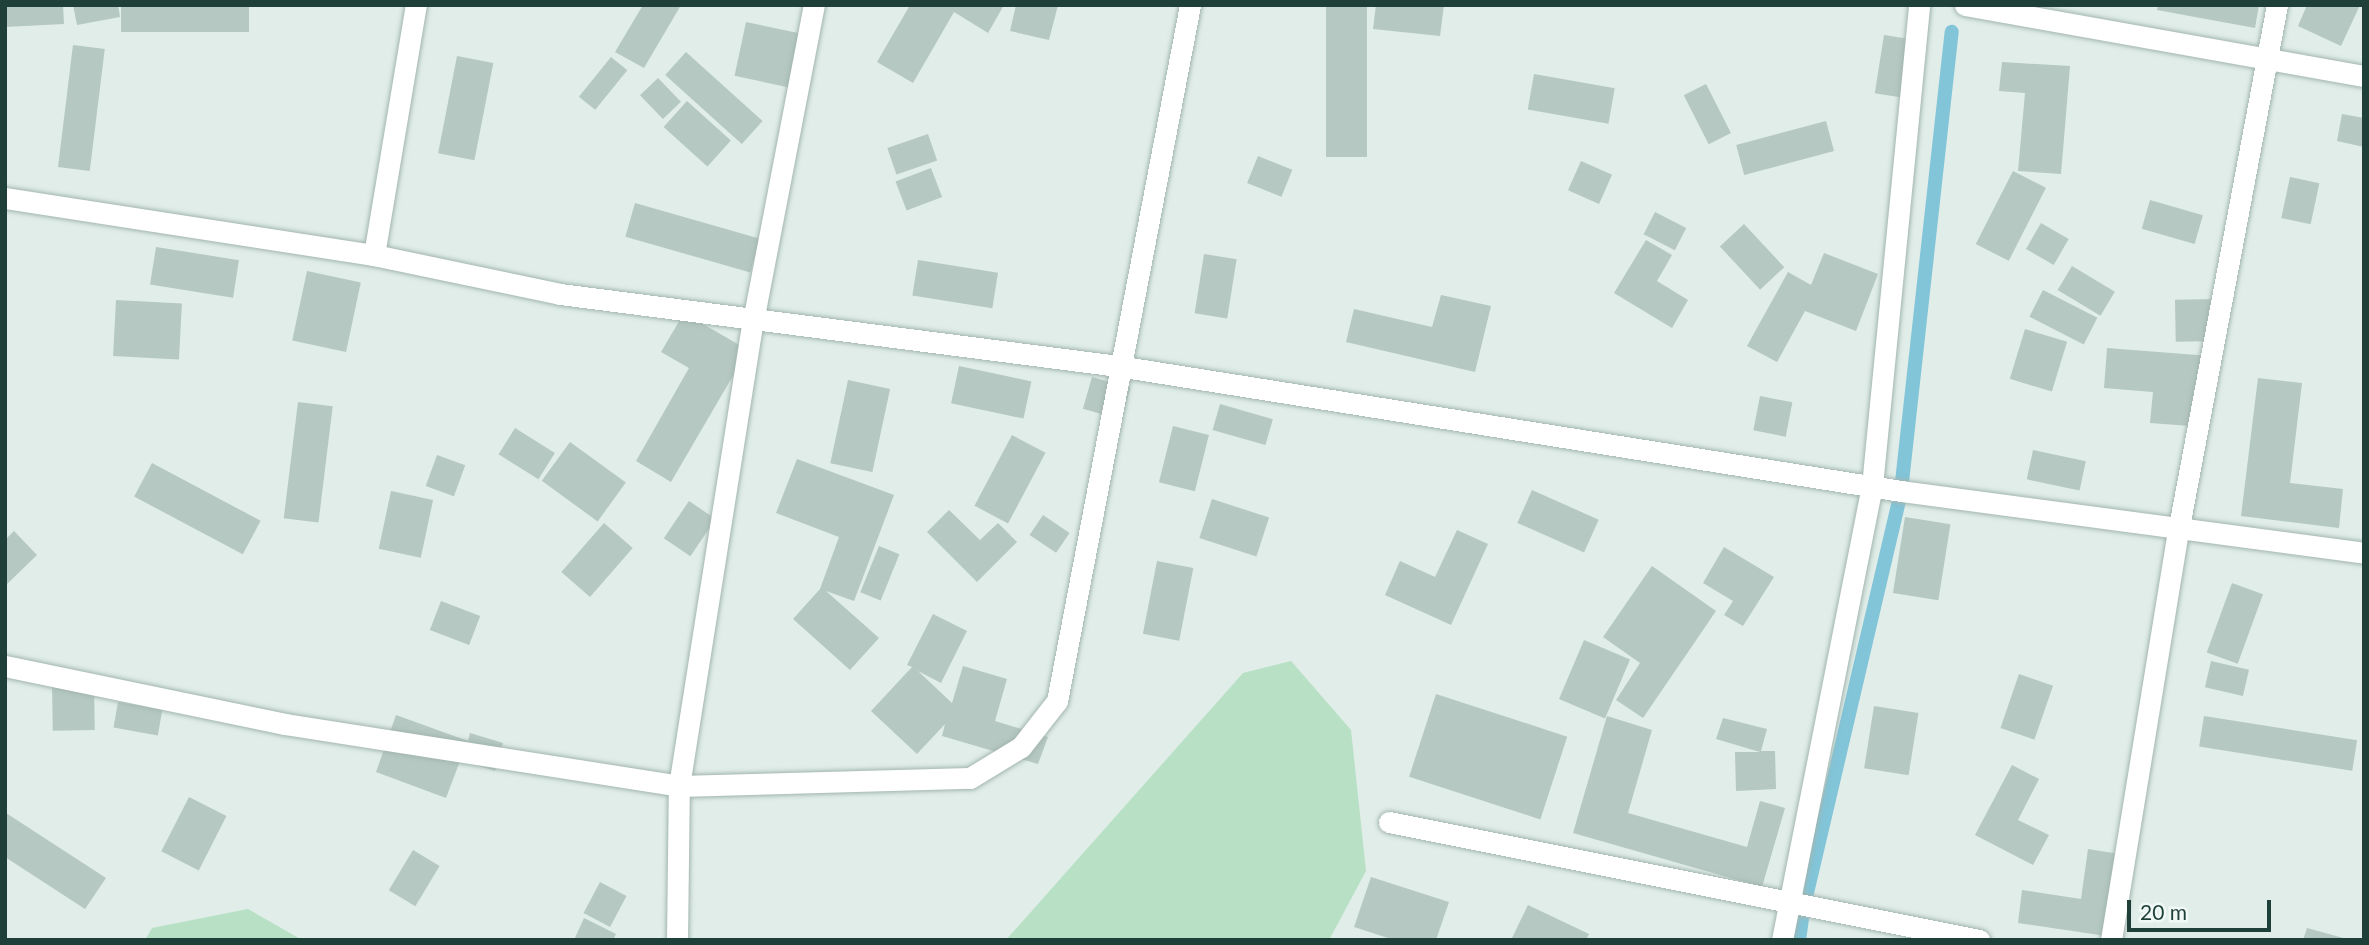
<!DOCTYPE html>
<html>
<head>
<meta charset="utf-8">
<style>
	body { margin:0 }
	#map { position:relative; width:2369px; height:945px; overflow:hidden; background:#e0ede8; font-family:Lato,sans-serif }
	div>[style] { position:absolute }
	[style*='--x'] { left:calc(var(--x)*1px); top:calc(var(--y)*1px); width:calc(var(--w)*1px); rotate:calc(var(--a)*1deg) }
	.green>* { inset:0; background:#b7e0c5 }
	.stream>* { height:14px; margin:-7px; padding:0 7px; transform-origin:7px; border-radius:7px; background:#82c4d8 }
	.building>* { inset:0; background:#b5c8c1; transform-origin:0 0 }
	.roads { filter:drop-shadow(0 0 2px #a2b5b0) drop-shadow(0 0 2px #a2b5b0) }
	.minor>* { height:21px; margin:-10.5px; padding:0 10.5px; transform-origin:10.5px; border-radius:10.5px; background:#fff }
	span { translate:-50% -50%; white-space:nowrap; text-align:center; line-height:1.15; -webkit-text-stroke:5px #f1f9f6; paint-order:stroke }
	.frame { position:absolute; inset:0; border:7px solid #1f3f39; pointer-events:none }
	.scale { position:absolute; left:2127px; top:900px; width:144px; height:32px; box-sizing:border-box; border:4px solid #1f3f39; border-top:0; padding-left:9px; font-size:21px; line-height:24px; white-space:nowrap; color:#1f3f39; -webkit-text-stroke:5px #f1f9f6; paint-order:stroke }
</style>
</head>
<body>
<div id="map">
	<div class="green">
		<div style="clip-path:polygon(1291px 661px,1351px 730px,1366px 871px,1329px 940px,1006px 940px,1243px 673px)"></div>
		<div style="clip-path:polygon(248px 909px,302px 940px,145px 940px,152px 928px)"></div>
	</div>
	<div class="stream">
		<div style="--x:1807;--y:893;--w:413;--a:-76.8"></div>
		<div style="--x:1901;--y:491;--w:462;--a:-83.7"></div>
		<div style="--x:1799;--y:940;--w:21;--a:-82"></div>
	</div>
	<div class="building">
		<div style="clip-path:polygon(5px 5px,63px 5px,64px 24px,5px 27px)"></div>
		<div style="clip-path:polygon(73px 5px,118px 5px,120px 17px,77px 25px)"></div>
		<div style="left:121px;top:5px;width:128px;height:27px"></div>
		<div style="clip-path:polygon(643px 5px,681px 5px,644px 68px,615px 52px)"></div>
		<div style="clip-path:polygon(910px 5px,1004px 5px,988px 33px,954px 12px,913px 83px,877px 62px)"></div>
		<div style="clip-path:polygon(1016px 5px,1058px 5px,1049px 40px,1010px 31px)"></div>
		<div style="left:1326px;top:5px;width:41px;height:152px"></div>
		<div style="clip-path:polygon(1376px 5px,1444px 5px,1440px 36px,1373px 29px)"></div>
		<div style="clip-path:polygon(2158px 5px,2259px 5px,2255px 28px,2157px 10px)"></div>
		<div style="clip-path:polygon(2307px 5px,2360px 5px,2341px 46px,2298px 26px)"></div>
		<div style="left:746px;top:22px;width:57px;height:55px;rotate:12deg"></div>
		<div style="left:1884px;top:35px;width:32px;height:59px;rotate:9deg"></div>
		<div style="left:73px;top:45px;width:32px;height:123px;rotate:7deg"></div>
		<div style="left:686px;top:52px;width:103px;height:31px;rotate:42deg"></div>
		<div style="left:457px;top:56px;width:37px;height:99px;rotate:11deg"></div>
		<div style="left:611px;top:57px;width:21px;height:51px;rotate:39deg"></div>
		<div style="clip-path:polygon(2002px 62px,2070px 66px,2061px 174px,2018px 171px,2025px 93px,1999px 91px)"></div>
		<div style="left:1534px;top:74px;width:82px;height:36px;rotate:10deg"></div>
		<div style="left:658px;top:78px;width:33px;height:25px;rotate:46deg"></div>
		<div style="left:1706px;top:84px;width:55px;height:25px;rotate:63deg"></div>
		<div style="left:687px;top:101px;width:59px;height:35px;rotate:42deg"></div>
		<div style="clip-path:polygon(2342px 114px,2364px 118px,2364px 147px,2337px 141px)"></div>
		<div style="left:1826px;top:121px;width:31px;height:93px;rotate:75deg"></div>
		<div style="left:928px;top:134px;width:28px;height:43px;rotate:71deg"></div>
		<div style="left:1258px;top:156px;width:37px;height:29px;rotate:22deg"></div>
		<div style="left:1581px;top:161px;width:34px;height:32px;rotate:24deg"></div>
		<div style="left:931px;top:168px;width:31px;height:38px;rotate:69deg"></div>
		<div style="left:2013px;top:171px;width:37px;height:82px;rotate:27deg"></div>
		<div style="left:2290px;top:177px;width:30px;height:42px;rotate:12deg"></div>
		<div style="left:2150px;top:200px;width:55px;height:30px;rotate:16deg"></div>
		<div style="left:635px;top:203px;width:130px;height:35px;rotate:16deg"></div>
		<div style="left:1655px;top:212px;width:35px;height:25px;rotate:27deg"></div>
		<div style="left:2041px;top:223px;width:32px;height:30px;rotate:30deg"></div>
		<div style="left:1744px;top:224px;width:59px;height:33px;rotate:47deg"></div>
		<div style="clip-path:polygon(1646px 240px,1672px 255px,1657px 281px,1688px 300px,1672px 328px,1614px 293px)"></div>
		<div style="left:156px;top:247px;width:84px;height:38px;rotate:9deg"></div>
		<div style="clip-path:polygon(1824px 253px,1878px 274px,1856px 331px,1805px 311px,1777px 362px,1747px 346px,1788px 272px,1811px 285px)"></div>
		<div style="left:1204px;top:254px;width:33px;height:60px;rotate:9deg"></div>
		<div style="left:918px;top:260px;width:81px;height:36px;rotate:9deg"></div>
		<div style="left:2072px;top:266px;width:50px;height:28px;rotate:31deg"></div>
		<div style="left:307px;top:271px;width:55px;height:71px;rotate:12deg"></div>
		<div style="left:2043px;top:290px;width:61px;height:30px;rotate:27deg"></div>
		<div style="clip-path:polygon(1441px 295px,1491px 306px,1475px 372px,1346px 342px,1354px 309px,1432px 327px)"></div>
		<div style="left:2217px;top:299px;width:42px;height:42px;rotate:89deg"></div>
		<div style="left:116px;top:300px;width:66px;height:56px;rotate:3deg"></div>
		<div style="clip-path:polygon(684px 313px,748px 350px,671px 482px,636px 461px,689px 368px,661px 352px)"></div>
		<div style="left:2025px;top:329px;width:44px;height:52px;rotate:17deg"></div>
		<div style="clip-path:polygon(2107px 348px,2210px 356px,2204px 427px,2150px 423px,2153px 392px,2104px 388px)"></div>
		<div style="left:959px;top:366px;width:74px;height:38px;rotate:12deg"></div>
		<div style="left:1092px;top:377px;width:40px;height:33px;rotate:16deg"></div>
		<div style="clip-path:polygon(2258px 378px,2302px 383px,2290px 483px,2343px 489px,2339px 528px,2241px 516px)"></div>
		<div style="left:848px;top:380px;width:43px;height:85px;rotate:12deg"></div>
		<div style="left:1760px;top:396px;width:33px;height:35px;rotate:11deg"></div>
		<div style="left:298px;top:402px;width:35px;height:117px;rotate:7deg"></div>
		<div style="left:1220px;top:404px;width:55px;height:27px;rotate:16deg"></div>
		<div style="left:1173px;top:426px;width:37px;height:58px;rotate:14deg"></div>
		<div style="left:515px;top:428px;width:47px;height:31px;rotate:32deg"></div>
		<div style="left:1012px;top:435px;width:38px;height:80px;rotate:28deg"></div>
		<div style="left:570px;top:442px;width:69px;height:48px;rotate:36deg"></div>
		<div style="left:2033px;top:450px;width:54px;height:30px;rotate:12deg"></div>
		<div style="left:437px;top:455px;width:30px;height:33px;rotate:20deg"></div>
		<div style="clip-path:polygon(797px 459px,894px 495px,854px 601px,826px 591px,879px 638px,850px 670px,793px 619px,820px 589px,839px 537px,776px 513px)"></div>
		<div style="left:152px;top:463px;width:123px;height:38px;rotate:28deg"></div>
		<div style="left:1532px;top:490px;width:73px;height:36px;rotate:24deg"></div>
		<div style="left:391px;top:491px;width:43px;height:59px;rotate:12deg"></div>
		<div style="left:1212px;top:499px;width:60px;height:41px;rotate:18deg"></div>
		<div style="left:689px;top:501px;width:32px;height:45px;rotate:34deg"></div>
		<div style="clip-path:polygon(949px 510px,980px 540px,998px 523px,1017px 542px,977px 582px,927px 532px)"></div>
		<div style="left:1043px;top:515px;width:32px;height:24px;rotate:34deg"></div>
		<div style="left:1905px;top:517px;width:46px;height:77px;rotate:9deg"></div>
		<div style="left:604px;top:523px;width:38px;height:65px;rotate:41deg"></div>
		<div style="clip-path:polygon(1457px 530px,1488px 544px,1451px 625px,1385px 595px,1400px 561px,1435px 577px)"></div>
		<div style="clip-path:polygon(14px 531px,37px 555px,5px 586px,5px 540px)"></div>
		<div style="left:879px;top:546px;width:22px;height:50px;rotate:22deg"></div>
		<div style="clip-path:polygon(1724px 547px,1774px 577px,1743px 626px,1724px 615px,1733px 601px,1703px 583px)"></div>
		<div style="left:1157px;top:561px;width:37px;height:74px;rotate:11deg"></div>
		<div style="clip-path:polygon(1652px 566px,1716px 611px,1643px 718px,1616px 700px,1640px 663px,1603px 637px)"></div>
		<div style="left:2232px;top:583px;width:33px;height:74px;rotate:20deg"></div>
		<div style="left:441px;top:601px;width:42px;height:31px;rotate:21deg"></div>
		<div style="clip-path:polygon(933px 614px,967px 631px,941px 683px,918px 671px,952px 703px,963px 666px,1007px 679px,995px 721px,1048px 737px,1038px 764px,942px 736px,945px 724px,917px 754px,871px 711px,912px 667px,907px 665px)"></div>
		<div style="left:1584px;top:640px;width:50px;height:64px;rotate:23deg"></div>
		<div style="left:2211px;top:661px;width:39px;height:27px;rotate:13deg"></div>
		<div style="left:2019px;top:674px;width:36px;height:57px;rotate:19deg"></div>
		<div style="left:94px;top:685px;width:45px;height:42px;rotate:89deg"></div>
		<div style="left:1436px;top:694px;width:138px;height:87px;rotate:18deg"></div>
		<div style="left:118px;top:702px;width:45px;height:26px;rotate:10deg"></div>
		<div style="left:1874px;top:706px;width:45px;height:63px;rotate:9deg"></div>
		<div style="clip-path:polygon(396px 715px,468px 741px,470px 733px,503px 743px,495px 771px,461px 760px,466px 745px,446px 798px,376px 772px)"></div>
		<div style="clip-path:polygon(1607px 716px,1652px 730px,1628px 813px,1747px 847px,1760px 801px,1785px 808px,1762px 887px,1573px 833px)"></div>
		<div style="left:2204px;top:716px;width:155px;height:31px;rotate:9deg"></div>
		<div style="clip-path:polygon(1723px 718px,1767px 729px,1761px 751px,1775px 751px,1776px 789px,1736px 791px,1735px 752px,1760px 752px,1716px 739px)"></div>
		<div style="clip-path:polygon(2012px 765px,2039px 779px,2018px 820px,2049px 835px,2033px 865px,1975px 835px)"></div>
		<div style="left:189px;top:797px;width:42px;height:61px;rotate:27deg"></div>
		<div style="clip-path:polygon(6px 813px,106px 878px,85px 909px,5px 857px)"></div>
		<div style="clip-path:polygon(2088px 849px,2126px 855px,2113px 937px,2018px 923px,2022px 890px,2081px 899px)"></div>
		<div style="left:413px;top:850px;width:31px;height:47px;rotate:31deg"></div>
		<div style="clip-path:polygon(1371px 877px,1449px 902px,1436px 940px,1394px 940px,1354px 927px)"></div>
		<div style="left:600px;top:882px;width:30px;height:35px;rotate:28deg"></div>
		<div style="clip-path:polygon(1528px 905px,1589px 934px,1586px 940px,1511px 940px)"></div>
		<div style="clip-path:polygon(584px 918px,616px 934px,613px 940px,574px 940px)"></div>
		<div style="clip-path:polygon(2307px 928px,2347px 939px,2347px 940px,2303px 940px)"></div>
	</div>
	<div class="roads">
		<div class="minor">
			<div style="--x:1965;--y:5;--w:405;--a:10.1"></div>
			<div style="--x:5;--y:198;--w:373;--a:8.8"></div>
			<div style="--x:374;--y:255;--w:190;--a:11.8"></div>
			<div style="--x:560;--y:294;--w:563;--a:7.35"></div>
			<div style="--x:1118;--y:366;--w:793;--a:9.07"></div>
			<div style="--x:1901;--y:491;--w:467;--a:7.6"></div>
			<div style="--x:374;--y:255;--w:254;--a:-80.5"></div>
			<div style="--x:5;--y:666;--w:286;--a:11.7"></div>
			<div style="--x:285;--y:724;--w:399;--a:8.9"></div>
			<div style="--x:679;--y:786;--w:291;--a:-1.6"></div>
			<div style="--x:970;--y:778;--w:60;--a:-31.3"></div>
			<div style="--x:1021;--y:747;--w:58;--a:-52"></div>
			<div style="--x:1057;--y:701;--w:709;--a:-79.18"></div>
			<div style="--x:1389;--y:822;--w:602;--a:11.31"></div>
			<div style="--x:677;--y:940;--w:154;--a:-89.3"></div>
			<div style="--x:679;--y:786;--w:471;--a:-81"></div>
			<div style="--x:753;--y:321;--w:322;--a:-79.1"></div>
			<div style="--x:1782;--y:940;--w:463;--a:-78.8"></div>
			<div style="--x:1872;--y:486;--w:483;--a:-84.4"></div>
			<div style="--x:2111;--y:940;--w:413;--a:-80.7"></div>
			<div style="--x:2178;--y:532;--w:536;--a:-79.36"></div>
		</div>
	</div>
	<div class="frame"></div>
	<div class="scale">20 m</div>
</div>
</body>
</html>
